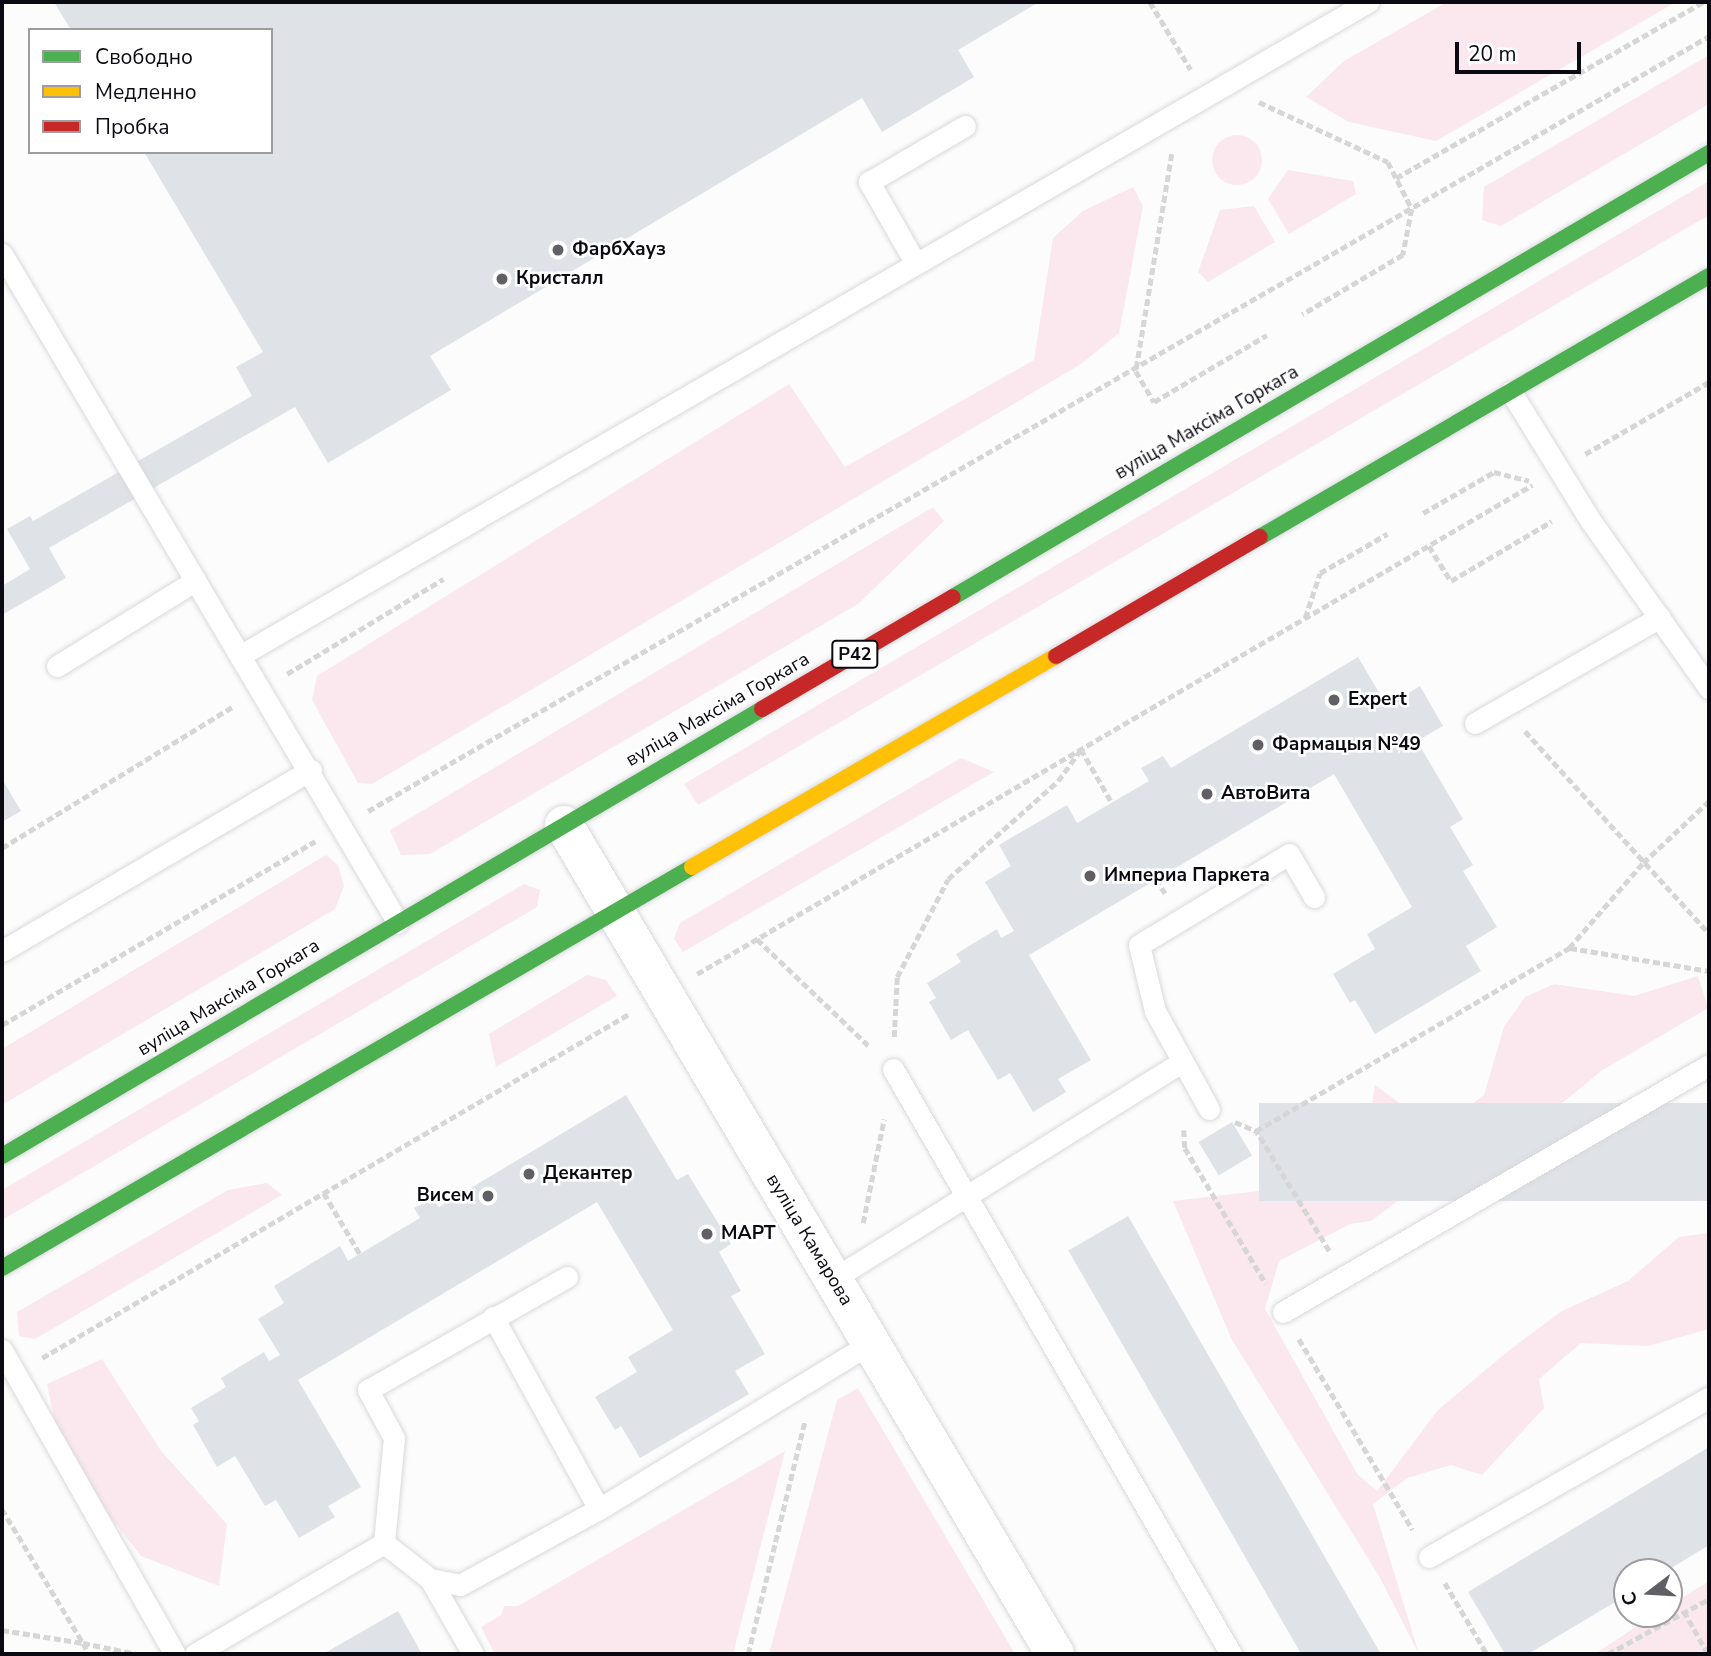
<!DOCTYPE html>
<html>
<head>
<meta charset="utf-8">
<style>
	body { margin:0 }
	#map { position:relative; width:1711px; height:1656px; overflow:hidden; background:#fcfcfc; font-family:"Nunito Sans",sans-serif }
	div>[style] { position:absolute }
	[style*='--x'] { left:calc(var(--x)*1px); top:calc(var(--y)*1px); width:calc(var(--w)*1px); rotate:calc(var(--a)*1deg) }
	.green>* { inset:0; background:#fae8ee }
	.round { border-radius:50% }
	.building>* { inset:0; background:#dfe2e7; transform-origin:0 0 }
	.path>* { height:4.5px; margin-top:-2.25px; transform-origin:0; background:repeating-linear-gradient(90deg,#d6d6d6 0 7px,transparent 0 10.5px) }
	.roads { filter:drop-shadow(0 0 2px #d9d8dd) drop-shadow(0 0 2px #d9d8dd) }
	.lane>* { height:21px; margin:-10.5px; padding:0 10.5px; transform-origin:10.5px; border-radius:10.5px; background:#fff }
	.street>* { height:38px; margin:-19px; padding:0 19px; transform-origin:19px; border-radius:19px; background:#fff }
	.fast>* { height:16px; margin:-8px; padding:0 8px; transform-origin:8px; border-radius:8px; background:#4caf50 }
	.slow>* { height:16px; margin:-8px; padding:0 8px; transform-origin:8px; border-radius:8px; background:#ffc107 }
	.jam>* { height:16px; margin:-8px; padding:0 8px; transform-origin:8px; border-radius:8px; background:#c62828 }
	.dots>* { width:19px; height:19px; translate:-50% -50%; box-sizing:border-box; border:4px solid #fff; border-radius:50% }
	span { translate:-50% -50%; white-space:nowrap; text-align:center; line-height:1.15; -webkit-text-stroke:5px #fff; paint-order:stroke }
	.shield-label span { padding:2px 5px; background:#fff; border:2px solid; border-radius:5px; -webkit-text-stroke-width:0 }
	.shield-label { font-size:18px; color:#0b0a13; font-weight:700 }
	.poi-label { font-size:19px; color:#0b0a13; font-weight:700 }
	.left { translate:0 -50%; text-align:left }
	.right { translate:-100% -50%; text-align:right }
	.street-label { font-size:19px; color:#0b0a13 }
	.frame { position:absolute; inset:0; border:4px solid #0b0a13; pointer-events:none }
	.legend { position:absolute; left:28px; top:28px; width:245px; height:126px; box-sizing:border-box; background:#fff; border:2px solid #9d9da1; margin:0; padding:9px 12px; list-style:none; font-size:21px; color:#0b0a13 }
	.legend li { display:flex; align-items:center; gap:14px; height:35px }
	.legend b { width:35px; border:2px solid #9d9da1 }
	.north { position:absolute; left:1613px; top:1558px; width:70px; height:70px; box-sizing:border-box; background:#fff; border:2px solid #9d9da1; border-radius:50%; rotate:253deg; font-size:19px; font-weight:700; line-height:28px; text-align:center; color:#0b0a13 }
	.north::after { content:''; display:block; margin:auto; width:24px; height:32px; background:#5f5f65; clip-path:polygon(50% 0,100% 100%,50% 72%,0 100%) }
	.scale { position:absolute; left:1455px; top:42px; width:126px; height:32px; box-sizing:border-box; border:4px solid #0b0a13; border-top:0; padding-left:9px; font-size:21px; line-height:24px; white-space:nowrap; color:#0b0a13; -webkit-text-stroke:5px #fff; paint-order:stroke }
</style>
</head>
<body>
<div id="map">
	<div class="green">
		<div style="clip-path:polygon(1447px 2px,1676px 2px,1436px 141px,1349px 122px,1306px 97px,1344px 61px)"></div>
		<div style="clip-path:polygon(1709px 55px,1709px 104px,1501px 226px,1482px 220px,1484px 187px)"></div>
		<div class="round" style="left:1212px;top:135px;width:50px;height:50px"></div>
		<div style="clip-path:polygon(1288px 170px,1353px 181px,1356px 194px,1289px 234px,1268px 199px)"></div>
		<div style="clip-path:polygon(1709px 181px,1709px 215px,698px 805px,684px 784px)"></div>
		<div style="clip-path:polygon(1133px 187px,1143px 206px,1119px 333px,1081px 364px,372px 784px,358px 783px,312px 700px,317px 676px,789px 384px,845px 467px,1034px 360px,1053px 238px,1083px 211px)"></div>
		<div style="clip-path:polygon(1254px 206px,1275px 242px,1208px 282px,1198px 272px,1220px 210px)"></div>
		<div style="clip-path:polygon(933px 507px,944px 521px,858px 604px,430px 854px,401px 855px,390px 830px)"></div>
		<div style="clip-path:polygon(961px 758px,994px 772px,683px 952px,674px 939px,680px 923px)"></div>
		<div style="clip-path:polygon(326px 855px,338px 865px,344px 886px,335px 909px,2px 1105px,2px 1049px)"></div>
		<div style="clip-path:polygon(524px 884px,540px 890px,537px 907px,2px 1220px,2px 1190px)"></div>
		<div style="clip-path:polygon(587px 975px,606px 980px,617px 996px,496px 1067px,489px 1034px)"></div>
		<div style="clip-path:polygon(1698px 976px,1708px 1008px,1601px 1071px,1555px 1109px,1447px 1164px,1371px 1221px,1350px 1224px,1279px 1261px,1265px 1309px,1358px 1475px,1377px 1491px,1438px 1410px,1507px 1352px,1562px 1311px,1628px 1281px,1679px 1237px,1709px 1233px,1709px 1329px,1648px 1346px,1581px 1343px,1539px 1379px,1544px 1408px,1482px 1475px,1451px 1465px,1407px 1478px,1373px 1504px,1419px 1654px,1379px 1576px,1232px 1340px,1173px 1201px,1345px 1181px,1367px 1136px,1375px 1085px,1436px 1130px,1484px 1095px,1504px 1027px,1525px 997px,1554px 984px,1634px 996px)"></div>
		<div style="clip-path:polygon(267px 1183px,282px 1195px,35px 1339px,19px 1336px,17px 1312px,228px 1190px)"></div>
		<div style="clip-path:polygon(102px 1359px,161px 1451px,227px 1524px,219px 1586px,141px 1556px,88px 1489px,56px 1427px,47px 1384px)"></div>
		<div style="clip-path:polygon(858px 1388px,1015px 1654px,769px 1654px,837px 1400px)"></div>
		<div style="clip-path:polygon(785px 1451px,733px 1654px,495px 1654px,481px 1627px,501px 1615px,504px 1606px,518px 1606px)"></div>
		<div style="clip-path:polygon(1709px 1581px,1709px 1654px,1595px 1654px,1655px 1614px,1669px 1614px,1669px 1606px)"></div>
	</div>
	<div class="building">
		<div style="clip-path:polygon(54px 2px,1039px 2px,958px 50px,974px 77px,882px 132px,862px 98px,430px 356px,451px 390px,328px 463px,295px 407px,49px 548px,66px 578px,2px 615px,2px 586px,30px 569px,7px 529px,30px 516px,33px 521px,252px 396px,236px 367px,263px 352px,144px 152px,271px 152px,271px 30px,71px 30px)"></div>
		<div style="clip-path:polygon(1358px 657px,1387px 706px,1420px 686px,1443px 726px,1410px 745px,1415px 752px,1421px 748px,1463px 819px,1450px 827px,1473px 865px,1463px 871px,1497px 927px,1466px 946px,1481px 971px,1375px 1034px,1355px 1000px,1350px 1003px,1333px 974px,1375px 949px,1367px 934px,1412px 907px,1334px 774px,1029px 955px,1091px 1060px,1058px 1079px,1066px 1092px,1033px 1112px,1010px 1073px,998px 1080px,968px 1030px,951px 1040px,929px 1002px,936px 998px,927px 983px,961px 962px,956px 954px,997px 929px,1001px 938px,1014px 931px,985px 882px,1011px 866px,999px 845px,1067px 805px,1077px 823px,1149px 781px,1141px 768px,1163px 756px,1171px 768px)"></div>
		<div style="clip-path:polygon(2px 779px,21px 811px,2px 822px)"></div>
		<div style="clip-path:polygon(626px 1095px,677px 1180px,688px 1174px,731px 1244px,719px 1252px,741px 1291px,731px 1296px,765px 1354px,735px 1371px,749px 1394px,640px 1458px,621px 1426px,615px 1430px,595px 1397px,637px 1372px,628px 1357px,673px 1330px,597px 1202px,298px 1380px,361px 1487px,328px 1506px,335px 1517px,299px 1538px,276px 1500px,265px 1506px,235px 1456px,217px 1467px,193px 1425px,199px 1421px,191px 1408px,226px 1387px,221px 1378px,264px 1352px,269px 1361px,280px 1355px,258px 1319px,284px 1303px,274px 1286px,340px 1246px,348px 1261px,420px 1218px,414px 1208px,433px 1198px,439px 1207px)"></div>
		<div style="left:1709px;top:1103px;width:98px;height:450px;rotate:90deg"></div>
		<div style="left:1232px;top:1122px;width:39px;height:39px;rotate:59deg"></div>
		<div style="left:1128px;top:1216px;width:508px;height:69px;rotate:60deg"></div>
		<div style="clip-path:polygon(1709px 1447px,1709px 1545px,1665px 1572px,1627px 1572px,1627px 1595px,1528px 1654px,1505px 1654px,1468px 1592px)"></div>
		<div style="clip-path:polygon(398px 1611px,422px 1654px,323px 1654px)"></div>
	</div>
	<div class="path">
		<div style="--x:1150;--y:2;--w:79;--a:58.9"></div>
		<div style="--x:1259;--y:102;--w:142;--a:24.9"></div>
		<div style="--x:1388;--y:162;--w:53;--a:62.9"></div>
		<div style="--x:1412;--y:209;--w:47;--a:101.1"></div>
		<div style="--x:1403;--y:255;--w:117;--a:149.3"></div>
		<div style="--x:1172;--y:154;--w:220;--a:99.4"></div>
		<div style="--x:1136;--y:371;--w:36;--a:60"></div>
		<div style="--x:1154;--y:402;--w:131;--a:-30.7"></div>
		<div style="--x:1396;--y:178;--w:354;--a:-29.8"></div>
		<div style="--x:1585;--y:454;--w:143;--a:-30.1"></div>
		<div style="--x:1423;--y:513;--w:82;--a:-30"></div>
		<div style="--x:1494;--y:472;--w:36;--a:14"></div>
		<div style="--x:1429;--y:546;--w:41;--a:57.8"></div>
		<div style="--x:1451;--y:581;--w:117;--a:-30.7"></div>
		<div style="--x:1305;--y:618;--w:47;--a:-71.6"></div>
		<div style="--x:1320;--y:573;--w:78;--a:-30.2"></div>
		<div style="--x:287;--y:674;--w:183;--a:-31.3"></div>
		<div style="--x:1525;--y:731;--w:273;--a:47.7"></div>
		<div style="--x:368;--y:811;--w:1549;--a:-30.02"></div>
		<div style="--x:2;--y:848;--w:272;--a:-31.5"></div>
		<div style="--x:1156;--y:879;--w:17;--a:57"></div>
		<div style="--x:757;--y:939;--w:156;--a:43.7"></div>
		<div style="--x:1570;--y:948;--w:141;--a:9.4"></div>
		<div style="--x:697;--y:974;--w:968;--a:-30.35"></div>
		<div style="--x:2;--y:1025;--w:363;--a:-30.4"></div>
		<div style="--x:894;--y:1037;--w:60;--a:-87.1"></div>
		<div style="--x:897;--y:977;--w:110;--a:-62.5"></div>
		<div style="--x:948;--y:879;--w:147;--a:-41.7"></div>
		<div style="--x:1058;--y:781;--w:39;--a:-54"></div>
		<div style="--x:1081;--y:749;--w:62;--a:60.1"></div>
		<div style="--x:1235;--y:1122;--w:23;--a:23"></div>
		<div style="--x:1184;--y:1130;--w:18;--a:87"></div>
		<div style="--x:1185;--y:1148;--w:158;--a:59.2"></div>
		<div style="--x:324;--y:1193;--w:71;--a:59.5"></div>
		<div style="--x:863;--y:1223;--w:106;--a:-78.6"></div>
		<div style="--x:1329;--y:1251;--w:140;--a:-121.3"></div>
		<div style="--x:1256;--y:1131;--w:363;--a:-30.3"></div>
		<div style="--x:1569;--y:948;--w:113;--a:-49"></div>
		<div style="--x:1643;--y:863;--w:91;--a:-43.2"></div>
		<div style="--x:1299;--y:1339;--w:222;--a:59.2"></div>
		<div style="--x:42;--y:1358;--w:680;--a:-30.37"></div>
		<div style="--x:2;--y:1509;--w:157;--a:58.8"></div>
		<div style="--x:83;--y:1643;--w:55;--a:11.5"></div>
		<div style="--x:1445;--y:1583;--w:82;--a:59.4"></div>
		<div style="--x:1684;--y:1611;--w:49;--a:60.8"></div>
		<div style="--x:2;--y:1630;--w:82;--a:9.1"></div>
		<div style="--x:83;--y:1643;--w:13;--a:61"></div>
		<div style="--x:748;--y:1654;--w:240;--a:-76.3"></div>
		<div style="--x:1608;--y:1654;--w:115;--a:-28.6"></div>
	</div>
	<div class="roads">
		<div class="lane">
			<div style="--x:2;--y:254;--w:777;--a:59.38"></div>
			<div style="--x:916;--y:264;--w:95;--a:-119.8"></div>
			<div style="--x:869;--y:182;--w:111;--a:-30.3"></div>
			<div style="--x:1511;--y:392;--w:150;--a:58.3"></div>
			<div style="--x:1590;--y:520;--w:206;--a:54.7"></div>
			<div style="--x:241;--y:655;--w:1303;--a:-30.09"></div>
			<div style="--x:57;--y:666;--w:163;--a:-31.7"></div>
			<div style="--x:1475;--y:723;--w:213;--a:-29.8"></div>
			<div style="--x:2;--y:951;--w:358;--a:-30.4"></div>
			<div style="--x:893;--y:1069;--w:676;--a:59.98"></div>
			<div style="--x:1209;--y:1109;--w:112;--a:-118.9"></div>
			<div style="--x:1155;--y:1011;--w:68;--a:-103.6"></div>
			<div style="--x:1139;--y:945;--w:175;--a:-31.2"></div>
			<div style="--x:1289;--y:854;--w:50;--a:59.8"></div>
			<div style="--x:833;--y:1279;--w:410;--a:-31.9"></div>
			<div style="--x:1283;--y:1312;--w:492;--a:-30.1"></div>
			<div style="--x:493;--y:1317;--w:219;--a:61.1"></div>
			<div style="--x:599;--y:1509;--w:319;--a:-31.4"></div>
			<div style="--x:2;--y:1350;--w:350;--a:60.4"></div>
			<div style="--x:384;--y:1543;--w:105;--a:-84.6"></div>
			<div style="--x:394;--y:1438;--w:55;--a:-118.4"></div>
			<div style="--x:368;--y:1390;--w:229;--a:-29.6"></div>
			<div style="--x:1429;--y:1557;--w:322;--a:-29.7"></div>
			<div style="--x:430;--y:1579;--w:31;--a:11"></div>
			<div style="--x:460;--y:1585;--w:158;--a:-28.7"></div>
			<div style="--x:195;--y:1654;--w:219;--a:-30.4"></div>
			<div style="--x:384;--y:1543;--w:58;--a:38"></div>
			<div style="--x:430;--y:1579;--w:86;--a:60.2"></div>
		</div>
		<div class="street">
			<div style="--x:564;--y:825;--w:963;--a:59.36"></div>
		</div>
		<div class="fast">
			<div style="--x:1260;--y:537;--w:519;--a:-30.17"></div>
			<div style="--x:953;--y:597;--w:877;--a:-30.43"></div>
			<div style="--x:2;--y:1156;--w:882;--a:-30.46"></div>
			<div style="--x:2;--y:1268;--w:798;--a:-30.16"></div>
		</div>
		<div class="slow">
			<div style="--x:692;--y:867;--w:421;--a:-30.1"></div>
		</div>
		<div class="jam">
			<div style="--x:1056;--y:656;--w:236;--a:-30.3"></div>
			<div style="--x:762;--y:709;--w:221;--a:-30.4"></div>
		</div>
	</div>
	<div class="dots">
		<div style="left:558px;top:250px;background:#5f5f65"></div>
		<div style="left:502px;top:279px;background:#5f5f65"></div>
		<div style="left:1334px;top:700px;background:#5f5f65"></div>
		<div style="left:1258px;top:745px;background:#5f5f65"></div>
		<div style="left:1207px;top:794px;background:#5f5f65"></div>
		<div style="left:1090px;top:876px;background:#5f5f65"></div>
		<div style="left:529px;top:1174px;background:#5f5f65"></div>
		<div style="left:488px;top:1196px;background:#5f5f65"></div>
		<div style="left:707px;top:1234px;background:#5f5f65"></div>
	</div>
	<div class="shield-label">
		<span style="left:855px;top:654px">Р42</span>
	</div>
	<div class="poi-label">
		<span class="left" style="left:572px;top:250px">ФарбХауз</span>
		<span class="left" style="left:516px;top:279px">Кристалл</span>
		<span class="left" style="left:1348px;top:700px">Expert</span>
		<span class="left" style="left:1272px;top:745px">Фармацыя №49</span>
		<span class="left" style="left:1221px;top:794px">АвтоВита</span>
		<span class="left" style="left:1104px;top:876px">Империа Паркета</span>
		<span class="left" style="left:543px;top:1174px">Декантер</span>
		<span class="right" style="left:474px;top:1196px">Висем</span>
		<span class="left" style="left:721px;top:1234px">МАРТ</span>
	</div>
	<div class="street-label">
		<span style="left:1207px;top:423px;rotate:-30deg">вуліца Максіма Горкага</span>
		<span style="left:718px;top:710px;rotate:-30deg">вуліца Максіма Горкага</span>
		<span style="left:229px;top:998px;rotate:-31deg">вуліца Максіма Горкага</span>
		<span style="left:809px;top:1240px;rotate:59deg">вуліца Камарова</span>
	</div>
	<div class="frame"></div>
	<ul class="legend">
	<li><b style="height:9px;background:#4caf50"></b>Свободно</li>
	<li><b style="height:9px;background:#ffc107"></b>Медленно</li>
	<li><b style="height:9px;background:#c62828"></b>Пробка</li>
	</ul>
	<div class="north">С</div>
	<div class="scale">20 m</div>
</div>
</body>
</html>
